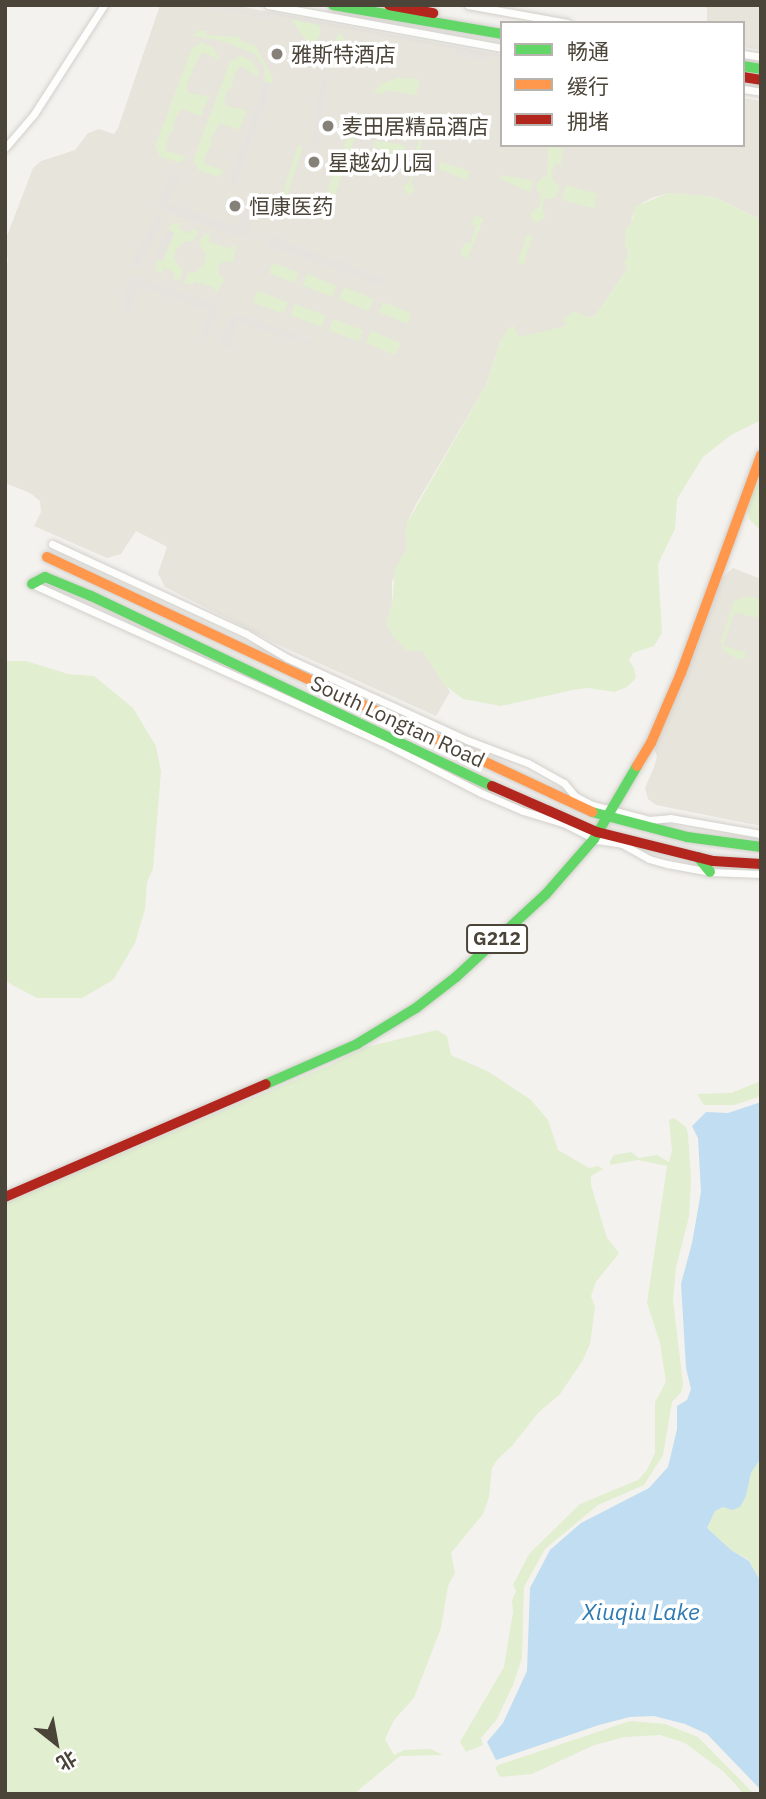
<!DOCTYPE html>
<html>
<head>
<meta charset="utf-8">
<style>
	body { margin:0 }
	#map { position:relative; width:766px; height:1799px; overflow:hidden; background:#f4f2ee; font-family:"IBM Plex Sans","Noto Sans SC",sans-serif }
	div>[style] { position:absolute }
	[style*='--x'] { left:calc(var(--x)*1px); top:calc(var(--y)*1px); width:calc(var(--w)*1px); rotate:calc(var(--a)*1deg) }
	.residential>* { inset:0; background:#e7e4dc }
	.green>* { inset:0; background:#e1eecf; transform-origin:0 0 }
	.parking>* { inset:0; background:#e6e3df; transform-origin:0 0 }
	.water>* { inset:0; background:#c0ddf1 }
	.roads { filter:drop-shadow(0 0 2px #d2d0cb) drop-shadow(0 0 2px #d2d0cb) }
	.street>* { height:7px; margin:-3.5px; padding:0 3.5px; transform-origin:3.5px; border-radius:3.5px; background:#fdfdfc }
	.fast>* { height:10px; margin:-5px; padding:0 5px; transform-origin:5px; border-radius:5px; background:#63d668 }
	.slow>* { height:10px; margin:-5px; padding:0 5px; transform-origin:5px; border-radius:5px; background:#ff974d }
	.jam>* { height:10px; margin:-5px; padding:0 5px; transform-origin:5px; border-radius:5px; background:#b3261e }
	.dots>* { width:19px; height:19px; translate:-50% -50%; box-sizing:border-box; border:4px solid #fff; border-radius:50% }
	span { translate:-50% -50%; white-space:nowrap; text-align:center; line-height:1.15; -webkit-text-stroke:7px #fff; paint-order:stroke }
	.shield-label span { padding:2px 5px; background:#fff; border:2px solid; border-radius:5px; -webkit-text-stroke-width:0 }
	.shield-label { font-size:19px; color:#4b4439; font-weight:700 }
	.poi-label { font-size:21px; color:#4b4439 }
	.left { translate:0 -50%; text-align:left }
	.street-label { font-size:21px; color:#4b4439 }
	.water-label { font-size:23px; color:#2e7ab2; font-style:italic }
	.frame { position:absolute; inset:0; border:7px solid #4b4439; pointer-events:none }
	.legend { position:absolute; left:500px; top:21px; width:245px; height:126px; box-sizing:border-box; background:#fff; border:2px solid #b7b4b0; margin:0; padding:9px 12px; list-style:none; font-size:21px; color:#4b4439 }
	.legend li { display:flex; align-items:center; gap:14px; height:35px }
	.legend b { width:35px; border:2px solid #b7b4b0 }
	.north { position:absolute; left:21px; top:1708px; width:70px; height:70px; -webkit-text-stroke:5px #fff; paint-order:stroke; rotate:149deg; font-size:19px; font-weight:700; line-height:28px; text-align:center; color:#4b4439 }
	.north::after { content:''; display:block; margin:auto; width:24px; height:32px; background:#4b4439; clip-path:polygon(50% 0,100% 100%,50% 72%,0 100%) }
</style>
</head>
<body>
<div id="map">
	<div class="residential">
		<div style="clip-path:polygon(160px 5px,233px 5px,502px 55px,502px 145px,743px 145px,743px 98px,761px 101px,761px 220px,715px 197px,668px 193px,652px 198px,642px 203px,632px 216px,627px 269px,596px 315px,588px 318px,580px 315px,567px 326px,519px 338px,512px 326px,501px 340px,486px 385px,415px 506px,407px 523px,407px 548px,392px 582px,392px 604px,387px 623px,414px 649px,423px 651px,450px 692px,436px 716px,283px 647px,165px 587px,158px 573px,167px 547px,136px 531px,121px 554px,107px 558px,34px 526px,41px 512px,40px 501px,30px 493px,5px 483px,5px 267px,8px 261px,5px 241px,33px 168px,41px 161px,75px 150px,88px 133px,99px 129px,114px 134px,118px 128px)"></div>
		<div style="clip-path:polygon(701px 5px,761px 5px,761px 50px,743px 47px,743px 23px,707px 23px,707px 8px)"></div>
		<div style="clip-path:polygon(733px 568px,761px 579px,761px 826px,656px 805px,648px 799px,645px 788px,654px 767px,657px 756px,654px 749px,722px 578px)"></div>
	</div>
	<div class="green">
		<div style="clip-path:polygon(291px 19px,319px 25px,321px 32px,313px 50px)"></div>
		<div style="clip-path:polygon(199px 30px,206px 31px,206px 35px,240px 37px,241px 41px,256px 46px,273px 78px,272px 84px,265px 82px,265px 68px,255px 54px,222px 41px,193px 36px)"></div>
		<div style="clip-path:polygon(340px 32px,345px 40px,339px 44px,342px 51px,334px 56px,338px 64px,328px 69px,331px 48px)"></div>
		<div style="clip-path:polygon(202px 42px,213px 47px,220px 60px,202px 52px,192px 70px,194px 75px,191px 74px,186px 87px,188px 93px,209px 96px,201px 116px,181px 109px,175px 118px,173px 132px,170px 132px,166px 144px,167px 151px,187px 157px,180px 163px,160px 157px,155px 146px,192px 48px)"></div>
		<div style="clip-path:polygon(240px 56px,251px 60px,258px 70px,258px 76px,240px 66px,234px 74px,232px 88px,229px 88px,224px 100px,226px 106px,247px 110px,239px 130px,220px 123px,210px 141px,212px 143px,204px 158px,205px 164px,225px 171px,218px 177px,198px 170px,193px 160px,230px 62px)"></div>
		<div style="clip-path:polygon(398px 78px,420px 79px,416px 95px,386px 90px,383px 94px,373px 92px,382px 83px)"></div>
		<div style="clip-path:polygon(422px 124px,429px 126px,431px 132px,422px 139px,420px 154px,424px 161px,418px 165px,411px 182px,415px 191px,408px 195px,403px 187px,409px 182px,416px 165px,413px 159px,420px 138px,416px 132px)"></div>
		<div style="clip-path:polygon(351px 126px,358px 128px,328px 215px,322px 213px,320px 211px)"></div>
		<div style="clip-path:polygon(375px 141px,405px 145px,402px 158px,373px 146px)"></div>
		<div style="clip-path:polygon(298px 145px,303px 147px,286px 199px,308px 206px,303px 210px,286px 206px,282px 196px)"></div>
		<div style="clip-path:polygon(548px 146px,563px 149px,561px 165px,555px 164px,551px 176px,560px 188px,555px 198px,544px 199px,542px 208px,546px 217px,537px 223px,532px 220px,530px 213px,539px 207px,541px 197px,536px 186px,540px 179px,547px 176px)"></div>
		<div style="clip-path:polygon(440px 162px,470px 171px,467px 180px,438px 169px)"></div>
		<div style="clip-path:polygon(502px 175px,534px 181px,530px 192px,500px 179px)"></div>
		<div style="left:566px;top:185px;width:33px;height:15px;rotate:16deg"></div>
		<div style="clip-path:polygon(668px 193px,715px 197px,761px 220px,761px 420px,731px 435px,703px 457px,677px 499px,675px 529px,658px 564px,662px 633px,654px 646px,633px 653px,629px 660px,634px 668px,636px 678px,627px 687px,614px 692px,588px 688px,573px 690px,501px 706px,463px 699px,443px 684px,423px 651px,407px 651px,393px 636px,386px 623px,392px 604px,395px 569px,407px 548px,405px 532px,407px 523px,486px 385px,501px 340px,508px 329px,513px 325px,519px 337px,566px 326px,563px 319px,574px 311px,588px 318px,596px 315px,627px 269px,624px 262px,629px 253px,625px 247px,626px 227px,631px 224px,635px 207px)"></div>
		<div style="clip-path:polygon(475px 216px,484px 219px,467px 259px,460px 253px,465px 242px,470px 244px,476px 226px,471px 225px)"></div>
		<div style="clip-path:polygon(172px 223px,181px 223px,179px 229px,190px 234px,192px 228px,198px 231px,194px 241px,184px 242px,176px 249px,174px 259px,183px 271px,179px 281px,173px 278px,175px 273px,164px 268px,161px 274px,155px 269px,157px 259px,163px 261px,174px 233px,168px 230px)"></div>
		<div style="clip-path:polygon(204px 233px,210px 236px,209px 242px,232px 249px,234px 244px,237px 247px,232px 263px,224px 261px,218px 266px,219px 275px,225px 279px,216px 294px,215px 288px,194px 281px,193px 285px,184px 283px,188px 273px,197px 271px,204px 264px,206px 255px,199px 243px)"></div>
		<div style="left:527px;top:234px;width:6px;height:30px;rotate:18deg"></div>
		<div style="left:273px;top:263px;width:27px;height:11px;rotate:20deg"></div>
		<div style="left:307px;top:274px;width:32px;height:12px;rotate:22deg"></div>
		<div style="left:344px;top:287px;width:32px;height:13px;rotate:22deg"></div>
		<div style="left:257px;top:291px;width:33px;height:12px;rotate:20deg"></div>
		<div style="left:383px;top:302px;width:31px;height:11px;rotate:22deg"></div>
		<div style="left:295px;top:304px;width:33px;height:12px;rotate:21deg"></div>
		<div style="left:333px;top:319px;width:32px;height:12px;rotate:20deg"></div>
		<div style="left:371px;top:331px;width:32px;height:13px;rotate:22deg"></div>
		<div style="clip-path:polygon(761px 476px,761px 531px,749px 519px,747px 504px)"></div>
		<div style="clip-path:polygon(749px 596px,761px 600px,761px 618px,734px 613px,723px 646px,746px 652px,745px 659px,737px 659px,723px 651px,721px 641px,734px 601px)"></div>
		<div style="clip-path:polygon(5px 661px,26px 661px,68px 674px,94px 676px,133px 708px,156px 746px,161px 772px,153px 869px,147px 882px,145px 909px,135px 943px,113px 980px,82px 998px,37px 998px,5px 981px)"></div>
		<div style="clip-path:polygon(437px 1030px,447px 1036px,451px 1055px,489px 1072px,531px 1100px,548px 1120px,558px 1150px,589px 1168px,598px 1166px,603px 1169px,591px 1176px,591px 1185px,607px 1238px,619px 1253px,596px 1282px,591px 1296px,595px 1307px,590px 1344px,583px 1360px,560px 1394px,538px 1413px,512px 1446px,497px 1460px,492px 1468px,489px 1497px,483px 1514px,451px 1553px,455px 1573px,448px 1586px,441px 1628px,414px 1698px,394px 1720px,385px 1739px,394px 1755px,404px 1750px,431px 1749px,443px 1755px,400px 1756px,354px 1794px,5px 1794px,5px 1203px,328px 1066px,366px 1047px)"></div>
		<div style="clip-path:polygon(761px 1081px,761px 1096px,734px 1105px,704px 1105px,697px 1094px,731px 1093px)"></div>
		<div style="clip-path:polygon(674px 1118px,686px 1127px,688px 1134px,691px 1178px,689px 1217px,676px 1267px,673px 1300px,683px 1384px,681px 1392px,672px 1402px,663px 1455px,644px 1485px,598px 1505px,545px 1549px,524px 1587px,522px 1658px,513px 1685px,497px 1719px,481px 1738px,483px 1745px,466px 1752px,460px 1742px,504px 1667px,513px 1612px,512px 1600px,516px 1591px,513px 1585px,529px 1554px,580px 1504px,638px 1480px,647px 1470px,655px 1453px,655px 1402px,666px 1382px,660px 1343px,647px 1303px,667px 1166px,638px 1160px,610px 1165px,610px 1161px,614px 1155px,631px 1152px,639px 1158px,657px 1155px,669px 1162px,672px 1151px,669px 1120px)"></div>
		<div style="clip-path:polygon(761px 1458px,761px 1582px,749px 1560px,731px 1550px,707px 1528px,715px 1511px,723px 1507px,732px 1510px,746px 1496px,751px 1473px)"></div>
		<div style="clip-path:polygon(630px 1721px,665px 1724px,698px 1737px,754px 1794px,744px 1794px,724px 1772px,685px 1743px,660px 1735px,625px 1737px,594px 1745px,532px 1774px,500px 1777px,495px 1768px,498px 1765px)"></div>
	</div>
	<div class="parking">
		<div style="clip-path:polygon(192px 5px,220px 5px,271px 14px,270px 19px)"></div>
		<div style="left:456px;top:49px;width:34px;height:6px;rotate:10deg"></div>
		<div style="left:322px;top:77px;width:6px;height:72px;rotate:9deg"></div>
		<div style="clip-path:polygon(265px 82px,272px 84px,237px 181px,240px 186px,232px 183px,230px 179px)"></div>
		<div style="clip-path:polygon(176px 173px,180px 174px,169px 203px,238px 227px,250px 198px,254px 199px,256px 206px,248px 234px,236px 236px,161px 209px,158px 204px,169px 175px)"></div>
		<div style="left:157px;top:215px;width:7px;height:57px;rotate:27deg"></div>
		<div style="left:168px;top:230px;width:7px;height:31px;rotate:27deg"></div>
		<div style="clip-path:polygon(268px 235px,385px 279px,382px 286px,270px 246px,266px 244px)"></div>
		<div style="clip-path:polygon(137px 277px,214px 303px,218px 309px,207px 338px,199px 338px,210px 311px,140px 286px,130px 312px,125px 312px,122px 307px,130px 280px)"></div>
		<div style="clip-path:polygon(235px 314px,238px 314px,313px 341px,312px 346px,239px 322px,228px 349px,220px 342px,228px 321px)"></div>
	</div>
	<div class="water">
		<div style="clip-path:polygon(761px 1102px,761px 1458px,751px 1473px,746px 1496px,740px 1507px,732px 1510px,723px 1507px,715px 1511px,707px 1528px,731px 1550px,749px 1561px,761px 1582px,761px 1790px,707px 1734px,685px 1724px,654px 1716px,630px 1717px,599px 1725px,496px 1760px,487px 1742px,503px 1723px,527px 1671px,530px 1588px,550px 1550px,581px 1523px,649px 1488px,668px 1467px,677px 1429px,677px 1406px,687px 1400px,691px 1389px,686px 1368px,681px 1284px,692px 1243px,701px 1192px,698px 1138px,692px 1126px,706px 1112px,728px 1113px)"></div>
	</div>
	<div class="roads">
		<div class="street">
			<div style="--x:268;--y:5;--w:238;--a:10.4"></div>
			<div style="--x:468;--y:5;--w:101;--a:10.3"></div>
			<div style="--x:743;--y:54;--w:18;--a:9"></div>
			<div style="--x:743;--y:89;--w:18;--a:9"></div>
			<div style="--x:5;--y:148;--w:45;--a:-49.5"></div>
			<div style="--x:34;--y:114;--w:130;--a:-57.3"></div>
			<div style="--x:52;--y:544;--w:213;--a:24.8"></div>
			<div style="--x:245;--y:633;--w:49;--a:30.8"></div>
			<div style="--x:287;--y:658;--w:198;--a:24.5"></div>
			<div style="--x:467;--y:740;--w:65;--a:20.7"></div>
			<div style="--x:528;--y:763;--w:41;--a:29.1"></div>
			<div style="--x:564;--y:783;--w:17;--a:50"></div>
			<div style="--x:575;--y:796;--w:19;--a:28"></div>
			<div style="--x:592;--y:805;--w:59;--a:14.7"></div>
			<div style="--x:649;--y:820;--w:21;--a:-5"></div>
			<div style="--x:670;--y:818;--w:92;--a:10"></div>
			<div style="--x:32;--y:584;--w:384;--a:24.3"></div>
			<div style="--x:382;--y:742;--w:111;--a:27.3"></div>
			<div style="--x:481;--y:793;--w:46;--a:23.2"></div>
			<div style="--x:523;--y:811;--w:42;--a:16.7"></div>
			<div style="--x:563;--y:823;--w:38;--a:27"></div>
			<div style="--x:597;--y:840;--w:25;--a:9"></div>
			<div style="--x:622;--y:844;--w:31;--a:29"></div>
			<div style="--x:649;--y:859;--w:19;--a:16"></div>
			<div style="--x:667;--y:864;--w:44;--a:10.5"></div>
			<div style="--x:710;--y:872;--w:51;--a:2.2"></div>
		</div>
		<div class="fast">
			<div style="--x:333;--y:5;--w:171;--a:9.7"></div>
			<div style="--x:743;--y:66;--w:18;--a:9"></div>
			<div style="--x:32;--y:584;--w:15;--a:-28"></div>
			<div style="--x:45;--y:577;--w:50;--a:22.4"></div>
			<div style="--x:91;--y:596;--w:444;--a:25.4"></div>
			<div style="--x:592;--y:812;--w:98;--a:14.7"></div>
			<div style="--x:687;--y:837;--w:75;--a:7.7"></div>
			<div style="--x:698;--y:857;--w:19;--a:51"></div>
			<div style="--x:266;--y:1084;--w:99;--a:-23.7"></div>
			<div style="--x:357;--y:1044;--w:69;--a:-31.4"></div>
			<div style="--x:416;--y:1008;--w:51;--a:-37.8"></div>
			<div style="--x:456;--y:977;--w:122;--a:-42.7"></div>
			<div style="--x:546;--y:894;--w:73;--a:-48.9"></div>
			<div style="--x:594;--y:839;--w:85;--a:-59.5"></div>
		</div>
		<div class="slow">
			<div style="--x:47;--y:557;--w:602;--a:25.07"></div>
			<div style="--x:637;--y:766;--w:27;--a:-59"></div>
			<div style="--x:651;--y:743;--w:76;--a:-66.8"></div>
			<div style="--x:681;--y:673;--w:232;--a:-69.8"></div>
		</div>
		<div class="jam">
			<div style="--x:389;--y:5;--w:45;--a:10.3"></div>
			<div style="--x:743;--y:77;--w:18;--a:9"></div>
			<div style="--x:492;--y:786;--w:115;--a:23.7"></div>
			<div style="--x:597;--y:832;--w:120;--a:14"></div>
			<div style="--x:713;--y:861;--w:48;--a:3.6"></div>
			<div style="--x:5;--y:1197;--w:284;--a:-23.4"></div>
		</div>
	</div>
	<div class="dots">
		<div style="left:277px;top:54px;background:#868178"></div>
		<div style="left:328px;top:126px;background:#868178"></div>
		<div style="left:314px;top:162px;background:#868178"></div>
		<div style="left:235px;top:206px;background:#868178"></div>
	</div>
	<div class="shield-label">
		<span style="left:497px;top:939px">G212</span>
	</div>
	<div class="poi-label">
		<span class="left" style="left:291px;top:54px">雅斯特酒店</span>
		<span class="left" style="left:342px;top:126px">麦田居精品酒店</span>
		<span class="left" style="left:328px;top:162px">星越幼儿园</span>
		<span class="left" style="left:249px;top:206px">恒康医药</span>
	</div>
	<div class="street-label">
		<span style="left:398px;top:721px;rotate:25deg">South Longtan Road</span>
	</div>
	<div class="water-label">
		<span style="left:641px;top:1611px">Xiuqiu Lake</span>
	</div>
	<div class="frame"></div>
	<ul class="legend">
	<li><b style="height:9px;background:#63d668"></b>畅通</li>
	<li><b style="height:9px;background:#ff974d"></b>缓行</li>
	<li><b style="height:9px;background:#b3261e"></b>拥堵</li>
	</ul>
	<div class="north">北</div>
</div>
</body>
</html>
